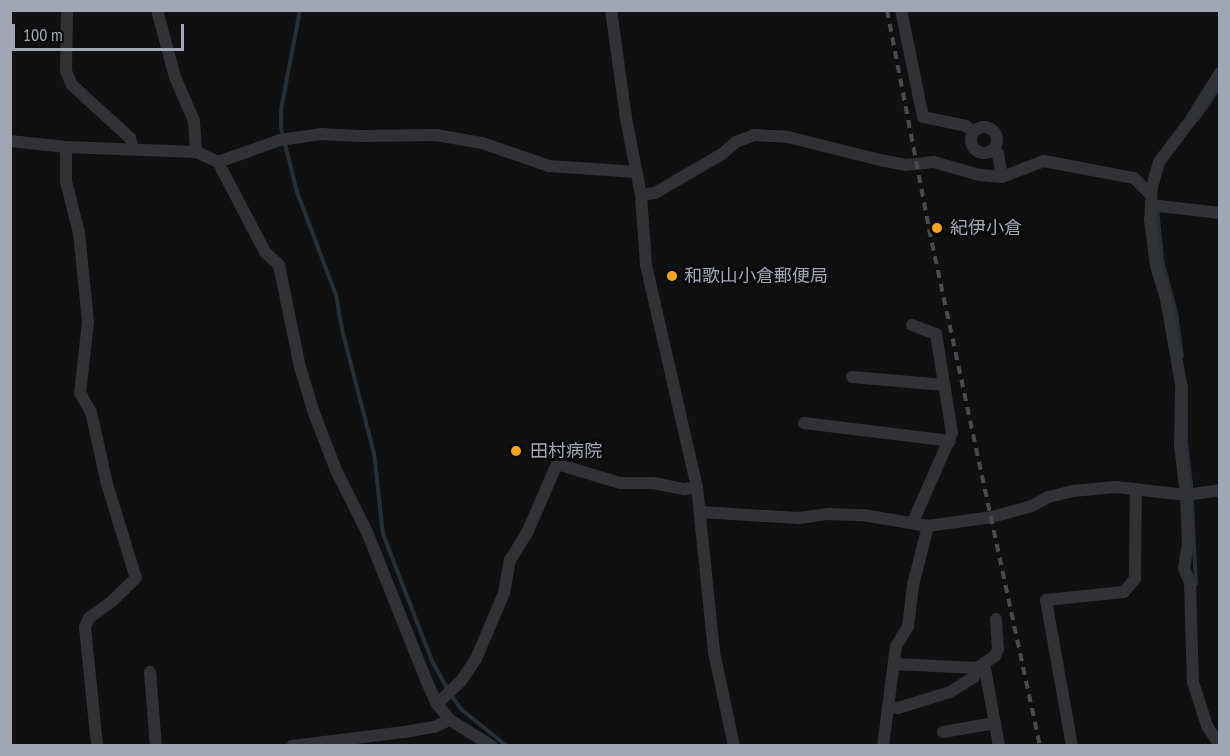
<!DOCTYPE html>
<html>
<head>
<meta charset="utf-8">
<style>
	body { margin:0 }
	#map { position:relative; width:1230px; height:756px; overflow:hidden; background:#101011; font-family:"PT Sans Narrow","Noto Sans JP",sans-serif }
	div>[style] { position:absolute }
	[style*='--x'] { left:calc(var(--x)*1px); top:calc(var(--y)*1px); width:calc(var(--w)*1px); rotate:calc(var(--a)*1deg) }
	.stream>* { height:4px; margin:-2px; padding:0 2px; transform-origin:2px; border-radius:2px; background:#262f35 }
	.minor>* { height:12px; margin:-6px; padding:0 6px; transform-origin:6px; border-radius:6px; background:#303236 }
	.minor>.ring { margin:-6px; padding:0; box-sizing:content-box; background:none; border:12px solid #303236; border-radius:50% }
	.rail>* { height:4px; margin-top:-2px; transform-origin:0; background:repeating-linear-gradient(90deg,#474a4f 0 8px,transparent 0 14px) }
	.dots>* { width:16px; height:16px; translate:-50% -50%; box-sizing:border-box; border:3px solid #0b0b0c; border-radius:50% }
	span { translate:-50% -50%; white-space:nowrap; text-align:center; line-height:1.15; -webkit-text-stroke:6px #0b0b0c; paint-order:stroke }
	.poi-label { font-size:18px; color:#a0a7b3 }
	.left { translate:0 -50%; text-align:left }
	.frame { position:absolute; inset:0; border:12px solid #a0a7b3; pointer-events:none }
	.scale { position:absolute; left:12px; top:24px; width:172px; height:27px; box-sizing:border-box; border:3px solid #a0a7b3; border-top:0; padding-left:8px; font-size:18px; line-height:21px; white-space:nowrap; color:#a0a7b3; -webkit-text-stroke:4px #0b0b0c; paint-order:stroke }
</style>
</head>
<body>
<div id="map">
	<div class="stream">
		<div style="--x:300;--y:10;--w:102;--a:100.8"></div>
		<div style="--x:281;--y:110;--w:18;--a:90"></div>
		<div style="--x:281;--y:128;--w:66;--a:76"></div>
		<div style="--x:297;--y:192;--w:110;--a:69.3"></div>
		<div style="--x:336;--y:295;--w:36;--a:80"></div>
		<div style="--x:342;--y:330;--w:127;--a:75.4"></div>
		<div style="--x:374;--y:453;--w:81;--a:83.7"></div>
		<div style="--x:383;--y:534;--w:136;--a:68.9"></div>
		<div style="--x:432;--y:661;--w:39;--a:61"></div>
		<div style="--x:451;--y:695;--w:19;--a:54"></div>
		<div style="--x:462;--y:710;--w:58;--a:38.7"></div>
		<div style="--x:1197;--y:120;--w:41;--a:-55.9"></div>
		<div style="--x:1157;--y:208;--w:52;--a:84.5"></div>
		<div style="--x:1162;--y:260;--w:55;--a:75.2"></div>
		<div style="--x:1176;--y:313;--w:44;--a:82.2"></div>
		<div style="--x:1186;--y:386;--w:56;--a:90"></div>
		<div style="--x:1186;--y:442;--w:43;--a:83.4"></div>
		<div style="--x:1191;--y:485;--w:99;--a:87.1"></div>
	</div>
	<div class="minor">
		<div style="--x:67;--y:10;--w:61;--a:90.9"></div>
		<div style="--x:66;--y:71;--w:15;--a:67"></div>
		<div style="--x:72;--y:85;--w:79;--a:42.4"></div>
		<div style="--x:130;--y:138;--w:10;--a:73"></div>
		<div style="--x:157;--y:10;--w:69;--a:75"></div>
		<div style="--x:175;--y:77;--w:48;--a:66.6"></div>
		<div style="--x:194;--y:121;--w:31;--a:86"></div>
		<div style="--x:611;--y:10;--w:109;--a:82.1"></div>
		<div style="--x:626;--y:118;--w:78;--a:79"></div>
		<div style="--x:641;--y:195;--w:70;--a:85.9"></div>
		<div style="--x:646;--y:265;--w:228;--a:77.1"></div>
		<div style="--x:697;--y:487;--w:166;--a:84.1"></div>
		<div style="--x:714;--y:652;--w:96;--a:78"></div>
		<div style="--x:901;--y:10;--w:109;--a:78.4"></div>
		<div style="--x:923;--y:117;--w:44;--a:11.8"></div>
		<div style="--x:966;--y:126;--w:9;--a:41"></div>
		<div style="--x:1220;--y:73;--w:57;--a:122"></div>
		<div style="--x:1190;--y:121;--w:51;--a:127.1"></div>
		<div style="--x:1159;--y:162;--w:25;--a:106"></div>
		<div style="--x:1152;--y:186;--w:33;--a:93"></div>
		<div style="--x:1150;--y:219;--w:47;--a:82.7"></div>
		<div style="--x:1156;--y:266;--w:34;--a:73"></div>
		<div style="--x:1166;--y:299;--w:86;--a:80"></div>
		<div style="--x:1181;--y:384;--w:61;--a:90.9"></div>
		<div style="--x:1180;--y:445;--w:50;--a:83.2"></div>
		<div style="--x:1186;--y:495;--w:48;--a:87.6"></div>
		<div style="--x:1188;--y:543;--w:25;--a:99"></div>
		<div style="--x:1184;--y:568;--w:16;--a:68"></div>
		<div style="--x:1190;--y:583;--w:99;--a:88.3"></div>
		<div style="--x:1193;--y:682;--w:46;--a:72.3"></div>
		<div style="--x:1207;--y:726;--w:23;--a:56"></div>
		<div class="ring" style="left:971px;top:127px;width:14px;height:14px"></div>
		<div style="--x:10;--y:141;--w:56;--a:6.1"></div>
		<div style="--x:66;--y:147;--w:130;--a:2.2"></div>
		<div style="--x:196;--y:152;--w:24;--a:24"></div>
		<div style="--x:218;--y:162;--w:102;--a:62.4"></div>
		<div style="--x:265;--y:252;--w:19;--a:43"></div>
		<div style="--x:279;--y:265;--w:104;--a:78.4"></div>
		<div style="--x:300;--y:367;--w:48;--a:73.1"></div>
		<div style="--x:314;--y:413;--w:61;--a:68.9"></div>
		<div style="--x:336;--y:470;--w:69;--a:63.4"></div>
		<div style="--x:367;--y:532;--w:162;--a:68.2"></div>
		<div style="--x:427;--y:682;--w:24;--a:66"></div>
		<div style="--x:437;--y:704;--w:21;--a:51"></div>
		<div style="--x:450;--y:720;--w:49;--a:31.8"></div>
		<div style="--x:66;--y:147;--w:34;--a:90"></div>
		<div style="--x:66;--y:181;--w:54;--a:76"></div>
		<div style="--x:79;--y:233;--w:89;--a:84.2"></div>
		<div style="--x:88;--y:322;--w:71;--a:96.4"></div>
		<div style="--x:80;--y:393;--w:22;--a:60"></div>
		<div style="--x:91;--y:412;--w:74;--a:77.5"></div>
		<div style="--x:107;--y:484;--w:98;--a:72.9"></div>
		<div style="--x:136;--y:578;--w:35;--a:136"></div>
		<div style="--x:111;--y:602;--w:27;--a:144"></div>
		<div style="--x:89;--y:618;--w:10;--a:114"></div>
		<div style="--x:85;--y:627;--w:120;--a:84.2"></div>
		<div style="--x:992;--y:151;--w:7;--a:27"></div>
		<div style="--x:998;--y:154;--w:23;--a:80"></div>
		<div style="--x:218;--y:162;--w:66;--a:-19.5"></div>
		<div style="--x:280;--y:140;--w:41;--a:-8.3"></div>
		<div style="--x:321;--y:134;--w:39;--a:3"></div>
		<div style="--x:360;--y:136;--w:76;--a:-0.8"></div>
		<div style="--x:436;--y:135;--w:47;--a:9.9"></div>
		<div style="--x:482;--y:143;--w:71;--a:18.9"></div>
		<div style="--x:549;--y:166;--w:88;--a:3.9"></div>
		<div style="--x:641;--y:195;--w:14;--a:-8"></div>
		<div style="--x:655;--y:193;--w:78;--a:-30.2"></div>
		<div style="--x:722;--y:154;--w:18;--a:-41"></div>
		<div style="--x:736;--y:142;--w:19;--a:-21"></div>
		<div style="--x:754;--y:135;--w:34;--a:3"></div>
		<div style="--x:788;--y:137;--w:95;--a:14"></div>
		<div style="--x:880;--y:160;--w:26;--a:11"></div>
		<div style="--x:906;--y:165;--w:28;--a:-6"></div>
		<div style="--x:934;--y:162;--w:47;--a:16.1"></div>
		<div style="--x:979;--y:175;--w:23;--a:5"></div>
		<div style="--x:1002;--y:177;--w:45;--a:-20.9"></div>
		<div style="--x:1044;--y:161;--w:92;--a:10.7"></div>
		<div style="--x:1134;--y:178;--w:24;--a:45"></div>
		<div style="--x:1151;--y:205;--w:69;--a:6.6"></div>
		<div style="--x:912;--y:325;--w:26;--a:21"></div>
		<div style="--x:936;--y:334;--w:100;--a:80.8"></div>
		<div style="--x:952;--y:433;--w:97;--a:113.7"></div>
		<div style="--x:852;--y:377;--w:93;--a:4.9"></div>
		<div style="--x:804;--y:423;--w:147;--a:7"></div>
		<div style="--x:700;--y:512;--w:99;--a:3.5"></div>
		<div style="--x:799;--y:518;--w:30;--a:-8"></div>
		<div style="--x:829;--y:514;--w:34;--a:2"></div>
		<div style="--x:863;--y:515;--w:66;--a:9.6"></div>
		<div style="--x:928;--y:526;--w:65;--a:-8"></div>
		<div style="--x:992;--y:517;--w:41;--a:-15.4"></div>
		<div style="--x:1032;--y:506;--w:18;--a:-29"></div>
		<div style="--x:1048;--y:497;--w:26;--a:-13"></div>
		<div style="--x:1073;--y:491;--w:43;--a:-5.3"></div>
		<div style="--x:1116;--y:487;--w:70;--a:6.5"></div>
		<div style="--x:1186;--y:495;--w:34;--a:-8"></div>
		<div style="--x:984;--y:663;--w:84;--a:79.8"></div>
		<div style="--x:894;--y:664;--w:83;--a:2.8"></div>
		<div style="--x:977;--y:668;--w:22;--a:-34"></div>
		<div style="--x:995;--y:656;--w:8;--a:-67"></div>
		<div style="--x:998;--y:649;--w:30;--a:-94"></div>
		<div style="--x:150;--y:672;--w:74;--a:85.4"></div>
		<div style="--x:437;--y:704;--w:33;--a:-44"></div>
		<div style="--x:461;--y:681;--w:27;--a:-56"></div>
		<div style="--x:476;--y:659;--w:72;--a:-67"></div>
		<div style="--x:504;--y:593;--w:34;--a:-80"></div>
		<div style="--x:510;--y:560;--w:32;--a:-58"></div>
		<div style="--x:527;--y:533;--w:75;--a:-66.5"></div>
		<div style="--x:557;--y:464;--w:66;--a:16.8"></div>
		<div style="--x:620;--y:483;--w:33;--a:0"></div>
		<div style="--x:653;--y:483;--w:33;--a:11"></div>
		<div style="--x:685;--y:489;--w:12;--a:-9"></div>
		<div style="--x:888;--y:708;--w:10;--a:0"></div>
		<div style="--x:898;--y:708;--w:54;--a:-17.1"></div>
		<div style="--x:950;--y:692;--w:28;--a:-32"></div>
		<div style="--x:974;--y:677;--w:9;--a:-72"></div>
		<div style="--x:943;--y:732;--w:53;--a:-9.8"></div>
		<div style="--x:292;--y:746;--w:114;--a:-7.1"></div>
		<div style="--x:405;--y:732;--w:29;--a:-10"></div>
		<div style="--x:434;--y:727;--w:17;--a:-24"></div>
		<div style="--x:883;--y:746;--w:101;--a:-82.6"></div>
		<div style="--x:896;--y:646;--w:22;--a:-58"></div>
		<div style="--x:908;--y:627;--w:42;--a:-83.2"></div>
		<div style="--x:913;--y:585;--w:61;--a:-75.7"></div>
		<div style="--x:1072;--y:746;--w:148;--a:-100.1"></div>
		<div style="--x:1046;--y:600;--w:78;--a:-5.9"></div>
		<div style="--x:1124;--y:592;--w:17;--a:-50"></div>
		<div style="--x:1135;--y:579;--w:90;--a:-89.4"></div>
	</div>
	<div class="rail">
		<div style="--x:887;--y:10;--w:223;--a:79.1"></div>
		<div style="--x:929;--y:229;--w:529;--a:77.88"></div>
	</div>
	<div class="dots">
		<div style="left:937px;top:228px;background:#f9a420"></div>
		<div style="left:672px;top:276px;background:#f9a420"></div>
		<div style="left:516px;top:451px;background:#f9a420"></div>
	</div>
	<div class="poi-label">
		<span class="left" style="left:950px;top:228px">紀伊小倉</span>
		<span class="left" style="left:684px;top:276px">和歌山小倉郵便局</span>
		<span class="left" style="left:530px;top:451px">田村病院</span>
	</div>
	<div class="frame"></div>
	<div class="scale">100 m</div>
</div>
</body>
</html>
